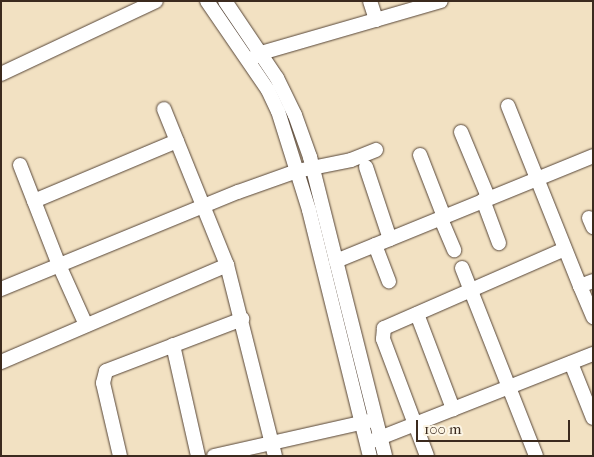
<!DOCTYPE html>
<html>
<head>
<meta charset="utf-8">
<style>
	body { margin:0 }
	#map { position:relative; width:594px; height:457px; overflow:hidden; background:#f2e1c2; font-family:"IM FELL French Canon",serif }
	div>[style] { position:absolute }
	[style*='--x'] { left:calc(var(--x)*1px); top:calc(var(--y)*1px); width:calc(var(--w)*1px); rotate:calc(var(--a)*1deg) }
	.roads { filter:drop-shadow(0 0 1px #564537) drop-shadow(0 0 1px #564537) }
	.minor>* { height:14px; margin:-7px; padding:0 7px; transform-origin:7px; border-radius:7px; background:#fff }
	span { translate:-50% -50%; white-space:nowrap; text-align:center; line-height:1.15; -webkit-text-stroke:4px #fcf5e5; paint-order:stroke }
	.frame { position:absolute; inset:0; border:2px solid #3b2a1e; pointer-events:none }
	.scale { position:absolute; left:416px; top:420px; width:154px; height:22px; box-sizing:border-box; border:2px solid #3b2a1e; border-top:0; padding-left:6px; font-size:15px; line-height:18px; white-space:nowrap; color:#3b2a1e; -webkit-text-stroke:4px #fcf5e5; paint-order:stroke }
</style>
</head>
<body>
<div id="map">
	<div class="roads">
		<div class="minor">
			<div style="--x:207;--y:1;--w:108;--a:55.6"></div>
			<div style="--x:268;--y:90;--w:23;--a:65"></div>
			<div style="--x:278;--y:111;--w:104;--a:72.6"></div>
			<div style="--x:309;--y:210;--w:253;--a:76.1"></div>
			<div style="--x:225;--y:1;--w:93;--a:56"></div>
			<div style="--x:277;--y:78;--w:41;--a:64.1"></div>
			<div style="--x:295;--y:115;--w:45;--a:70.3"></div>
			<div style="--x:310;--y:157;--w:308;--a:75.9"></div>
			<div style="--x:370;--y:1;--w:20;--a:72"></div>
			<div style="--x:253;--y:58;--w:9;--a:-32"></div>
			<div style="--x:261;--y:53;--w:187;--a:-16.1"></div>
			<div style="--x:1;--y:74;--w:171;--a:-25.2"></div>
			<div style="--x:508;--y:106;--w:194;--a:68.2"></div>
			<div style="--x:580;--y:286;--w:14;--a:-21"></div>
			<div style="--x:164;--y:109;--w:168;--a:68"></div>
			<div style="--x:227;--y:265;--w:197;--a:75.9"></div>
			<div style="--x:461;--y:132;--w:70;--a:67.4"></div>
			<div style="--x:420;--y:155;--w:66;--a:68.8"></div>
			<div style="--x:20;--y:165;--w:107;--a:68.7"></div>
			<div style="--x:59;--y:265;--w:66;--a:65.8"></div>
			<div style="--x:366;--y:167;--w:76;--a:71.6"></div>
			<div style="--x:483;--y:200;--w:46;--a:69.6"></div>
			<div style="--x:34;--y:201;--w:155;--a:-22.8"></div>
			<div style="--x:589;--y:218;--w:10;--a:66"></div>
			<div style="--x:441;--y:219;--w:34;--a:67"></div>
			<div style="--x:375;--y:245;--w:39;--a:69"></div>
			<div style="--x:336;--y:261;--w:278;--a:-22.2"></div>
			<div style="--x:462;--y:268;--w:202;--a:68.5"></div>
			<div style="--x:580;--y:286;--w:34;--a:67"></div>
			<div style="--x:1;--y:289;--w:256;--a:-22.3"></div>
			<div style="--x:238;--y:192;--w:63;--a:-19.6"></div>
			<div style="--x:297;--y:171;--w:55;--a:-11.5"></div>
			<div style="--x:351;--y:160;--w:27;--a:-22"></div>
			<div style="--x:417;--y:314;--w:102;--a:69.2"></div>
			<div style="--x:173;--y:345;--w:114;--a:77.3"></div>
			<div style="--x:1;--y:362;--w:246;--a:-23.2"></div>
			<div style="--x:571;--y:363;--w:59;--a:68.2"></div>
			<div style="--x:372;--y:441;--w:238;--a:-21.5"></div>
			<div style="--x:120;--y:456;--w:75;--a:-103.1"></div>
			<div style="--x:103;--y:383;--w:12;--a:-76"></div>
			<div style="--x:106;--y:371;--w:146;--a:-20.9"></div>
			<div style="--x:214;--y:456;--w:159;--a:-12.7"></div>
			<div style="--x:427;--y:456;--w:125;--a:-110.6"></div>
			<div style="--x:383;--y:339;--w:11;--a:-85"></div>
			<div style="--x:384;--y:328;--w:197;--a:-23.6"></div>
		</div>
	</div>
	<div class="frame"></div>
	<div class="scale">100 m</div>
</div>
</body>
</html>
